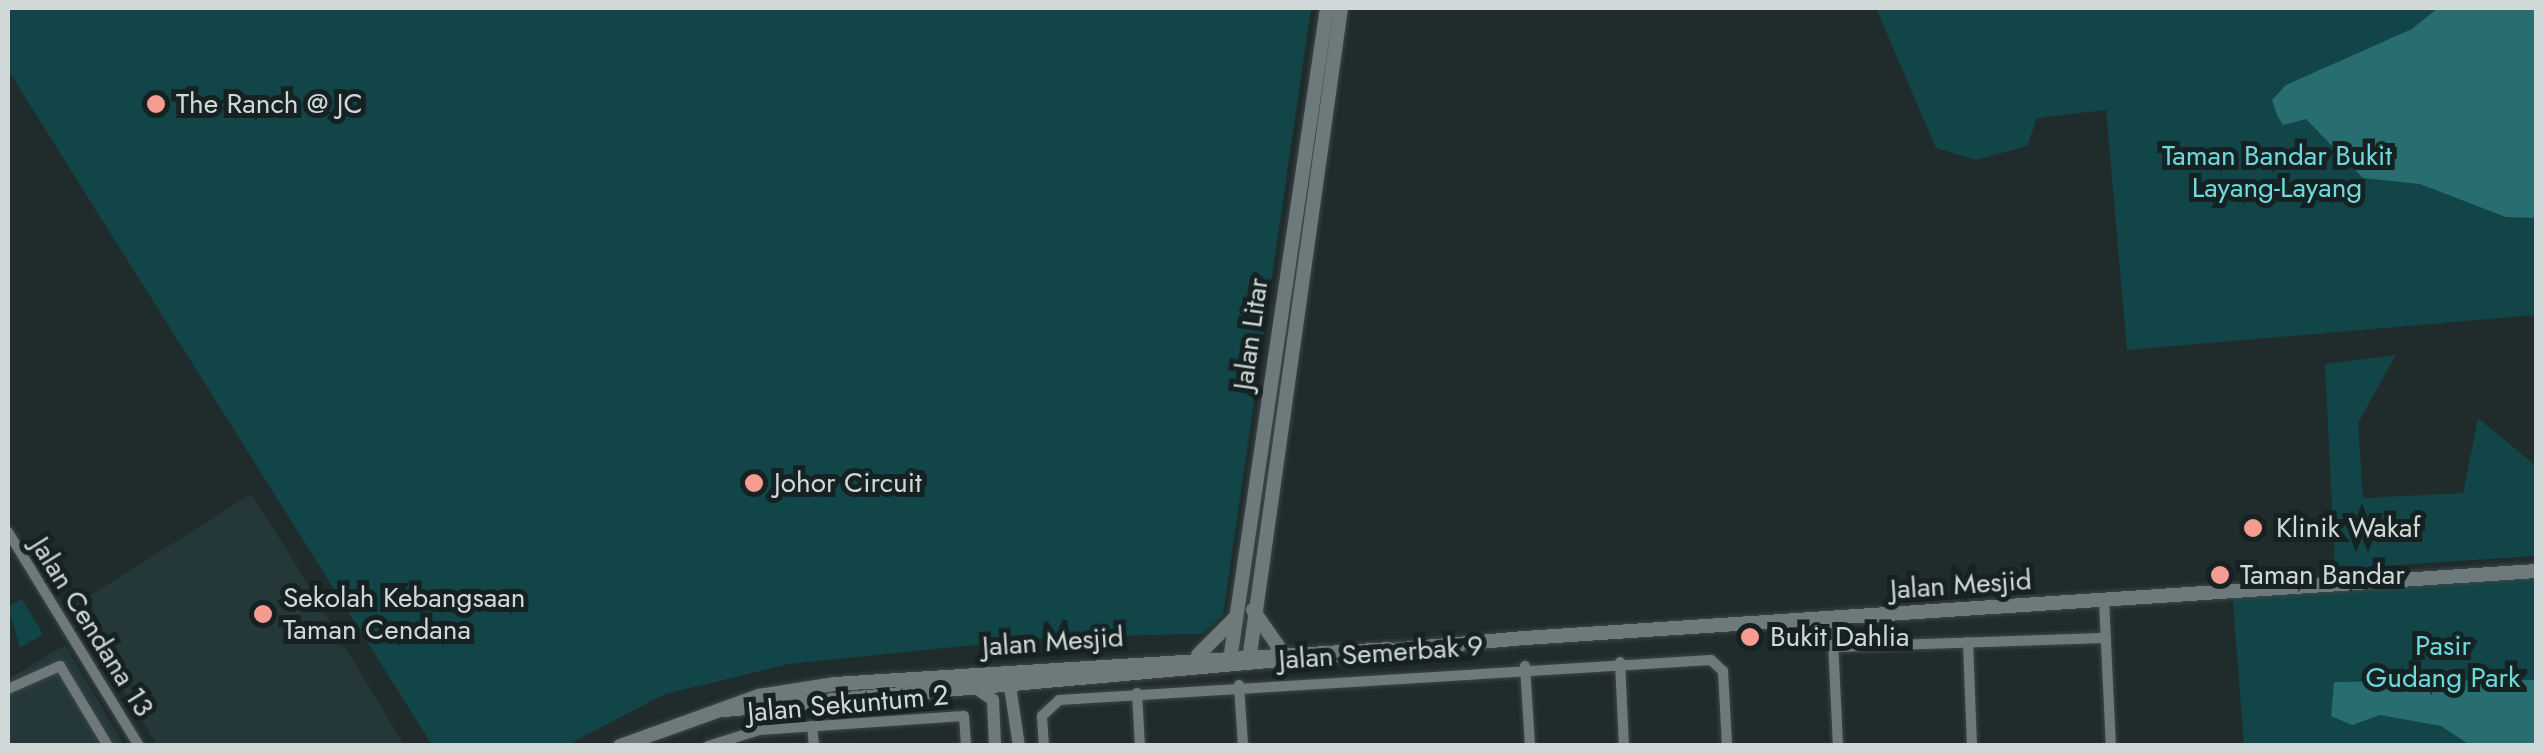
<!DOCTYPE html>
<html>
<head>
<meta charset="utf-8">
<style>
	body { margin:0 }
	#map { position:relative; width:2544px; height:753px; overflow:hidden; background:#202b2b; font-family:Jost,sans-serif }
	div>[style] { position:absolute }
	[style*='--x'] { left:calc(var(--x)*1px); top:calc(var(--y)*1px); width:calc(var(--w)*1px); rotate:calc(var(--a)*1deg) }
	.built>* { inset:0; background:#253839 }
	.green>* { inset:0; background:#124547 }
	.water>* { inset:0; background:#286e71 }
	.roads { filter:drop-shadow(0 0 2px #3d4647) drop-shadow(0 0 2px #3d4647) }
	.minor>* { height:10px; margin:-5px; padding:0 5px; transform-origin:5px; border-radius:5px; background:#6d797a }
	.tertiary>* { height:12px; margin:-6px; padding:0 6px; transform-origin:6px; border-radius:6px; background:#6d797a }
	.secondary>* { height:14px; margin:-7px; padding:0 7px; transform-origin:7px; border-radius:7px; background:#6d797a }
	.dots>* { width:28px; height:28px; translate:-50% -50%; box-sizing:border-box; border:5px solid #162122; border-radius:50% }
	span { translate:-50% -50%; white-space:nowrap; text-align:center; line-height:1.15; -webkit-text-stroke:10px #162122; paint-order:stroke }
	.poi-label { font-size:28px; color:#d1d8d8 }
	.left { translate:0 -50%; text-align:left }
	.park-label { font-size:28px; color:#6ed9dd }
	.street-label { font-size:28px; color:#d1d8d8 }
	.frame { position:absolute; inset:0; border:10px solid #d1d8d8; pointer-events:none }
</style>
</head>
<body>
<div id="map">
	<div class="built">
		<div style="clip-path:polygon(251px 494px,291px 557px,404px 745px,157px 745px,72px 607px)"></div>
		<div style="clip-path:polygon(65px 645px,124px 745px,8px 745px,8px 679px)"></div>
	</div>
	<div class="green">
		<div style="clip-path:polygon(8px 8px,1311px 8px,1223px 615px,1202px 634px,1053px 637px,789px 664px,665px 694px,567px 745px,432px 745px,8px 70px)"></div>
		<div style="clip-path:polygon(1876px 8px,2536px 8px,2536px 315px,2127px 350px,2106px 110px,2037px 118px,2027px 146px,1976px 160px,1936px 148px)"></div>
		<div style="clip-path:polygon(2396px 355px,2358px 423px,2363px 498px,2463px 493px,2478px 418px,2536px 466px,2536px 556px,2335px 569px,2325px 364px)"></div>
		<div style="clip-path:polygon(2536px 571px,2536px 745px,2244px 745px,2232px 592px)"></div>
		<div style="clip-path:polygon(22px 599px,43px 634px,20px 648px,8px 607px)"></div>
	</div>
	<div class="water">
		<div style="clip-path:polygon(2438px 8px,2536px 8px,2536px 218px,2506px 217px,2420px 184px,2363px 178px,2306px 119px,2283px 125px,2277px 115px,2272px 100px,2286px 85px,2412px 29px)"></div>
		<div style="clip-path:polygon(2536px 680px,2536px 745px,2470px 745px,2441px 726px,2380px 715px,2352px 725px,2331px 716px,2334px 682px)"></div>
	</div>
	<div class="roads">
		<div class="minor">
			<div style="--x:8;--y:532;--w:251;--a:58.5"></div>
			<div style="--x:2104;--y:600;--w:146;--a:87.3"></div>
			<div style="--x:1832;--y:619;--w:127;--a:87.3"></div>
			<div style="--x:1968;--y:642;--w:104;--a:87.8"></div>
			<div style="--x:1833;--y:647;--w:273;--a:-1.9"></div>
			<div style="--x:1620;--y:662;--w:84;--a:87.3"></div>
			<div style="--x:1525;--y:666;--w:80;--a:86.4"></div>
			<div style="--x:1239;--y:685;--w:61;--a:86.2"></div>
			<div style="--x:8;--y:689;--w:57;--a:-23.9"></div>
			<div style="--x:60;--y:666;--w:93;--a:59"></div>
			<div style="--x:1137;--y:693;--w:53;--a:86.8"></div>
			<div style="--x:812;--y:726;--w:20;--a:84"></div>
			<div style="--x:708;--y:746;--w:53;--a:-17.4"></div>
			<div style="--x:759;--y:730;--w:205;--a:-3.9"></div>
			<div style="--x:964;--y:716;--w:30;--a:86"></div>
			<div style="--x:1044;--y:746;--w:30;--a:-94"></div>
			<div style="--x:1042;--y:716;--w:23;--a:-43"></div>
			<div style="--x:1059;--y:700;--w:653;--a:-3.51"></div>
			<div style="--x:1711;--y:660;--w:16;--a:43"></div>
			<div style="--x:1723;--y:671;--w:75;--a:86.9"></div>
		</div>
		<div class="tertiary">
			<div style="--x:1009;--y:680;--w:67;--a:81.4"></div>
			<div style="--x:976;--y:688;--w:21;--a:35"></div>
			<div style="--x:993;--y:700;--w:46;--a:87.5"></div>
		</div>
		<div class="secondary">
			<div style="--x:1253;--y:610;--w:47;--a:55.3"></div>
			<div style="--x:1198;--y:655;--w:52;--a:-45"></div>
			<div style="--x:1230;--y:660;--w:659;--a:-81.54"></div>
			<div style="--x:1249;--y:660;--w:658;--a:-81.97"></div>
			<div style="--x:724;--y:710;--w:804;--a:-5.14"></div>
			<div style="--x:1525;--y:638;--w:1013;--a:-3.79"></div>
			<div style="--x:620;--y:746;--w:148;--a:-19.8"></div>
			<div style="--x:759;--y:696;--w:77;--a:-9"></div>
			<div style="--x:835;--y:684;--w:555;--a:-3.61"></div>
		</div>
	</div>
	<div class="dots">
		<div style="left:156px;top:104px;background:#f59c91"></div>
		<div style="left:754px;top:483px;background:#f59c91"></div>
		<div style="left:2253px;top:528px;background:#f59c91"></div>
		<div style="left:2220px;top:575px;background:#f59c91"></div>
		<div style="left:263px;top:614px;background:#f59c91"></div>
		<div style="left:1750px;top:637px;background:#f59c91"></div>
	</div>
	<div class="poi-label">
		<span class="left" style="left:176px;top:104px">The Ranch @ JC</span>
		<span class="left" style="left:774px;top:483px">Johor Circuit</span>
		<span class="left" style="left:2276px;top:528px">Klinik Wakaf</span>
		<span class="left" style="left:2240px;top:575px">Taman Bandar</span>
		<span class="left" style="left:283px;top:614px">Sekolah Kebangsaan<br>Taman Cendana</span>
		<span class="left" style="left:1770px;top:637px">Bukit Dahlia</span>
	</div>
	<div class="park-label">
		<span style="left:2277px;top:172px">Taman Bandar Bukit<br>Layang-Layang</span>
		<span style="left:2443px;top:662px">Pasir<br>Gudang Park</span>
	</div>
	<div class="street-label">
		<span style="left:1251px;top:334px;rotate:-82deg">Jalan Litar</span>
		<span style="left:1961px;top:585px;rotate:-4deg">Jalan Mesjid</span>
		<span style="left:92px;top:627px;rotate:58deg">Jalan Cendana 13</span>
		<span style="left:1053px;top:642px;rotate:-4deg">Jalan Mesjid</span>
		<span style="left:1381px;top:653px;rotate:-4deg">Jalan Semerbak 9</span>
		<span style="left:848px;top:704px;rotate:-5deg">Jalan Sekuntum 2</span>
	</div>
	<div class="frame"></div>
</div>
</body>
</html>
